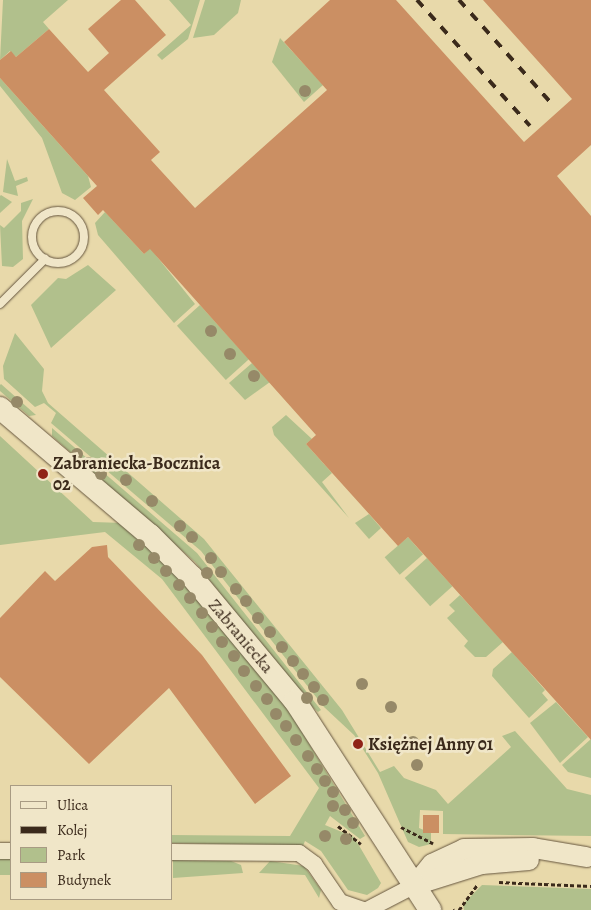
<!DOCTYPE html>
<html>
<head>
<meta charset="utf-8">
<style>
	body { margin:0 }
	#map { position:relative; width:591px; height:910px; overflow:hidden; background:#e8d9aa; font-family:Alegreya,serif }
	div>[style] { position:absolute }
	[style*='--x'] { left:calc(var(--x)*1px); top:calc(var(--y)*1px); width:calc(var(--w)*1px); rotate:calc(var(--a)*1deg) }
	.green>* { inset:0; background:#b1c08c; transform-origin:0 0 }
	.building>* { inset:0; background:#cb8f63; transform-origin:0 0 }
	.path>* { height:3px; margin-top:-1.5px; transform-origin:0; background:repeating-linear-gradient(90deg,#3b2a1b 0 4px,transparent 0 6.5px) }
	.roads { filter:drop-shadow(0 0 1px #66563f) drop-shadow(0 0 1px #66563f) }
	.service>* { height:8px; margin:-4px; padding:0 4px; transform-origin:4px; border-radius:4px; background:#f0e6c8 }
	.service>.ring { margin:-4px; padding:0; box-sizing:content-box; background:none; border:8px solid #f0e6c8; border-radius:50% }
	.minor>* { height:16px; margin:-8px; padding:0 8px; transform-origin:8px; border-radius:8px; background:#f0e6c8 }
	.tertiary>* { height:20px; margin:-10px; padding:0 10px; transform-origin:10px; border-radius:10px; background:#f0e6c8 }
	.secondary>* { height:22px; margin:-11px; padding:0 11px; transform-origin:11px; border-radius:11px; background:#f0e6c8 }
	.rail>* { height:4px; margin-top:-2px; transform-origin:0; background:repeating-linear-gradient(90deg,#3b2a1b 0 9px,transparent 0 18px) }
	.trees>* { width:12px; height:12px; margin:-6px; border-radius:50%; background:#968968 }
	.dots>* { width:14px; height:14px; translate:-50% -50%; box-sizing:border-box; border:2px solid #f0e6c8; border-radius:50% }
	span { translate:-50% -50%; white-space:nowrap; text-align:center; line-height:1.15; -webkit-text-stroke:5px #f0e6c8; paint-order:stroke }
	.poi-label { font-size:18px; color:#3b2a1b; font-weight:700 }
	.left { translate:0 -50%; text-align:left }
	.street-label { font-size:18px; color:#3b2a1b }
	.legend { position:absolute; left:10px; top:785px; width:162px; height:115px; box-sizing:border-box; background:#f0e6c8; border:1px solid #a89b83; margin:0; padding:6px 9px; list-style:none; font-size:15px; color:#3b2a1b }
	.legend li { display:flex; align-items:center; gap:10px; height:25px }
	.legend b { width:25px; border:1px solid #a89b83 }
</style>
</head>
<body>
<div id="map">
	<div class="green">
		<div style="clip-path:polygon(3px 0,68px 0,43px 22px,49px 29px,16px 57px,10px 51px,0 60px)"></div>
		<div style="clip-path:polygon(169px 0,200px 0,188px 39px,162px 60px,157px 55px,191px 25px)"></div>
		<div style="clip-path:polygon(205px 0,241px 0,238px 13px,214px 35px,193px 38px)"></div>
		<div style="clip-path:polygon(280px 38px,323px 85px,304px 102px,272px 62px)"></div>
		<div style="clip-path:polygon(0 78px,88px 176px,91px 187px,75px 200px,62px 193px,42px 138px,0 86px)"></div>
		<div style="clip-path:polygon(7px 159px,15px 181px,27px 177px,28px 181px,16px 186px,18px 196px,3px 192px)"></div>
		<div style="clip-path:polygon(1px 195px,12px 202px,0 213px,0 196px)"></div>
		<div style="clip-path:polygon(33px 199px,22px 221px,23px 259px,13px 267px,2px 266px,0 225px,4px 228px,21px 211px,21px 203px)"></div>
		<div style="clip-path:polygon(105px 212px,144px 254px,150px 248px,195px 304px,174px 323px,98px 235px,95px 223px)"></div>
		<div style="clip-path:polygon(88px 265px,116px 290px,51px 348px,31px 305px,58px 278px,66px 279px)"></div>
		<div style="left:200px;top:305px;width:73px;height:31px;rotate:48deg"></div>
		<div style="clip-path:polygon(15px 333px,44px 369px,42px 391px,48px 403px,204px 539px,342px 710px,380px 772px,394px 766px,404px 778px,436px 790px,448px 804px,511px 747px,502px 736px,515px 731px,567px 789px,591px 795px,591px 836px,443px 834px,443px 811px,420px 810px,419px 828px,431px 833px,431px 844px,419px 847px,408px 842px,378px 773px,354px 735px,324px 707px,201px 551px,51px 423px,56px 413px,44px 403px,35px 407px,4px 379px,3px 366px)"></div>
		<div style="clip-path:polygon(252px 363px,270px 382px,245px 400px,229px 383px)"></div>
		<div style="clip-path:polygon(0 385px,1px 384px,36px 415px,29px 416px,0 391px)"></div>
		<div style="clip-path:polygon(286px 415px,312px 439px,306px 444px,332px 473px,322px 482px,349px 518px,274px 435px,272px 427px)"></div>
		<div style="clip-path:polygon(52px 428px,197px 553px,321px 710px,318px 712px,308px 703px,195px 562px,52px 436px)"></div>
		<div style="clip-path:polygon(0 436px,93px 522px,123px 523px,162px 558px,288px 709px,365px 836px,360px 839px,330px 816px,325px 825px,354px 837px,381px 883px,378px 888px,367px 895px,348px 890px,321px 851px,305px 841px,303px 846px,171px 843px,171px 835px,290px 836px,319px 788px,162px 579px,105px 532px,0 545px)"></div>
		<div style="clip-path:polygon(369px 514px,381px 528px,369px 539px,355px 523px)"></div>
		<div style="left:408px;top:537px;width:23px;height:31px;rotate:49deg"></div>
		<div style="left:427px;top:558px;width:38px;height:30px;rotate:48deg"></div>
		<div style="clip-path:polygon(460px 595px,503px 642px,486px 657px,475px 657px,464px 646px,468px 641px,447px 618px,455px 611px,449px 605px)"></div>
		<div style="clip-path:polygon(512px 652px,545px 690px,542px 693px,548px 700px,529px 718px,492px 676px,493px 669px)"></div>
		<div style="clip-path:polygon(556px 702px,588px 737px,560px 763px,530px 723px)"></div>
		<div style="clip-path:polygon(591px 739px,591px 778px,568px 772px,562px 765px)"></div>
		<div style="left:0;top:858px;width:11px;height:17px"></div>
		<div style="clip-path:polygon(173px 860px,231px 861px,241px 865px,243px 873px,173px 878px)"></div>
		<div style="clip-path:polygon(270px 861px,304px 866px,321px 890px,319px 898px,305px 875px,259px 873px)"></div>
		<div style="clip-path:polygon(482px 885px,591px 889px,591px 910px,464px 910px,463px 904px)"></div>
	</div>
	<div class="building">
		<div style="clip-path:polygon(121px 0,135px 0,166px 35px,104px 90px,160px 152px,151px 160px,195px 208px,327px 90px,284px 42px,330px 0,396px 0,524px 142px,572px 99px,483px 0,591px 0,591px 145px,557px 176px,591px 216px,591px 740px,408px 537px,398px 546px,306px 444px,316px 435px,150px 249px,144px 254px,103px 210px,98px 215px,83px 198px,97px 186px,0 78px,0 60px,11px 51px,16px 57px,49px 29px,88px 72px,109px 53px,88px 29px)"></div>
		<div style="clip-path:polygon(107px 545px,108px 557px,202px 655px,291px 776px,255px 804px,169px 688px,89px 764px,0 677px,0 618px,45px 571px,55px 581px,92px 547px)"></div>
		<div style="left:423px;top:815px;width:16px;height:18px"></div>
	</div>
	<div class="path">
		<div style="--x:338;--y:826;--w:29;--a:38"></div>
		<div style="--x:401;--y:827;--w:36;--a:27"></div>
		<div style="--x:499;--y:882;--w:92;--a:2.5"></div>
		<div style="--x:453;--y:909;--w:1;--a:45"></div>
		<div style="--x:459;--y:910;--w:31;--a:-54"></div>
	</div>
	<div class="roads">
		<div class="service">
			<div class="ring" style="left:32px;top:211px;width:44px;height:44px"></div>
			<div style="--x:0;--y:304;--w:64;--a:-45"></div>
		</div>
		<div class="minor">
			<div style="--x:0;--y:851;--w:11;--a:0"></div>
			<div style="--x:171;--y:852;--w:128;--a:0.4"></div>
			<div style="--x:299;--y:853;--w:19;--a:36"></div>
			<div style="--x:314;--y:864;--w:46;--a:55.6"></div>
			<div style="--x:340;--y:902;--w:24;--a:19"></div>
			<div style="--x:367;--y:910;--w:54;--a:-27.5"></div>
		</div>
		<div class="tertiary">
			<div style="--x:415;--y:885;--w:27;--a:-51"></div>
			<div style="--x:432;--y:864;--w:35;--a:-25"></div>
			<div style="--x:464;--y:849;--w:69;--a:-0.8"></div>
			<div style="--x:533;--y:848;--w:54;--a:9.6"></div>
			<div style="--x:415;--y:885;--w:70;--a:-17.4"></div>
			<div style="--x:482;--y:864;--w:47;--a:-4.9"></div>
		</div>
		<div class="secondary">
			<div style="--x:0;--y:408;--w:197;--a:40.3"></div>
			<div style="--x:150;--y:535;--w:59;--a:45"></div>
			<div style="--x:192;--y:577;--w:161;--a:50.3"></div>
			<div style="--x:295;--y:701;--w:249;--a:57.1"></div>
		</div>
	</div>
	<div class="rail">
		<div style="--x:417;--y:0;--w:169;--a:48.1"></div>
		<div style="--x:459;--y:0;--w:141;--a:48.2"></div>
	</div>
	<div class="trees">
		<div style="left:305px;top:91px"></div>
		<div style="left:211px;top:331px"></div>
		<div style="left:230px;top:354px"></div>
		<div style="left:254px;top:376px"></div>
		<div style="left:17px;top:402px"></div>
		<div style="left:77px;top:454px"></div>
		<div style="left:88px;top:463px"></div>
		<div style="left:101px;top:474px"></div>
		<div style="left:126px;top:480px"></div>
		<div style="left:152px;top:501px"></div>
		<div style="left:180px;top:526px"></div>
		<div style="left:192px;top:537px"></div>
		<div style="left:139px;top:545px"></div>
		<div style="left:154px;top:558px"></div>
		<div style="left:211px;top:558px"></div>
		<div style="left:166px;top:571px"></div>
		<div style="left:221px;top:572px"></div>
		<div style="left:207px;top:573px"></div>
		<div style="left:179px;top:585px"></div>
		<div style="left:236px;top:589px"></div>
		<div style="left:190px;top:598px"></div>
		<div style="left:246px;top:601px"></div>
		<div style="left:202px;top:613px"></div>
		<div style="left:258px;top:618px"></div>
		<div style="left:212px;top:627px"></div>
		<div style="left:270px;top:632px"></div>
		<div style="left:222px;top:642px"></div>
		<div style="left:282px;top:647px"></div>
		<div style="left:234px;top:656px"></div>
		<div style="left:293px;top:661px"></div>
		<div style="left:244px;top:671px"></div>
		<div style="left:303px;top:674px"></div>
		<div style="left:362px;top:684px"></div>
		<div style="left:256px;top:686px"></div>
		<div style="left:314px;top:687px"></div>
		<div style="left:307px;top:698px"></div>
		<div style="left:267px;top:699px"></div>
		<div style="left:323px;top:700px"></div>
		<div style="left:391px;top:707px"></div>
		<div style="left:276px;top:714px"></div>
		<div style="left:286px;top:726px"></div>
		<div style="left:296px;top:740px"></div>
		<div style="left:413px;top:742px"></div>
		<div style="left:308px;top:756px"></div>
		<div style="left:417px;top:765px"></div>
		<div style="left:317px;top:769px"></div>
		<div style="left:325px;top:781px"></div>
		<div style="left:333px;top:792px"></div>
		<div style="left:333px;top:806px"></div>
		<div style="left:345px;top:810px"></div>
		<div style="left:353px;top:823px"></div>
		<div style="left:325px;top:836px"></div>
		<div style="left:346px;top:839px"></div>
	</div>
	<div class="dots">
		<div style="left:43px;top:474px;background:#8f2418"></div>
		<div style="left:358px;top:744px;background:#8f2418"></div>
	</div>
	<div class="poi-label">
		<span class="left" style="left:53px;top:474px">Zabraniecka-Bocznica<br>02</span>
		<span class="left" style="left:368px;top:744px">Księżnej Anny 01</span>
	</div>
	<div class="street-label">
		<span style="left:241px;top:636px;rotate:50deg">Zabraniecka</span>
	</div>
	<ul class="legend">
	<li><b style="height:6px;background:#f0e6c8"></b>Ulica</li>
	<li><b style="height:6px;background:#3b2a1b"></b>Kolej</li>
	<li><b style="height:14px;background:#b1c08c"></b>Park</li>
	<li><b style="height:14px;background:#cb8f63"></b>Budynek</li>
	</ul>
</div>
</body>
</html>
